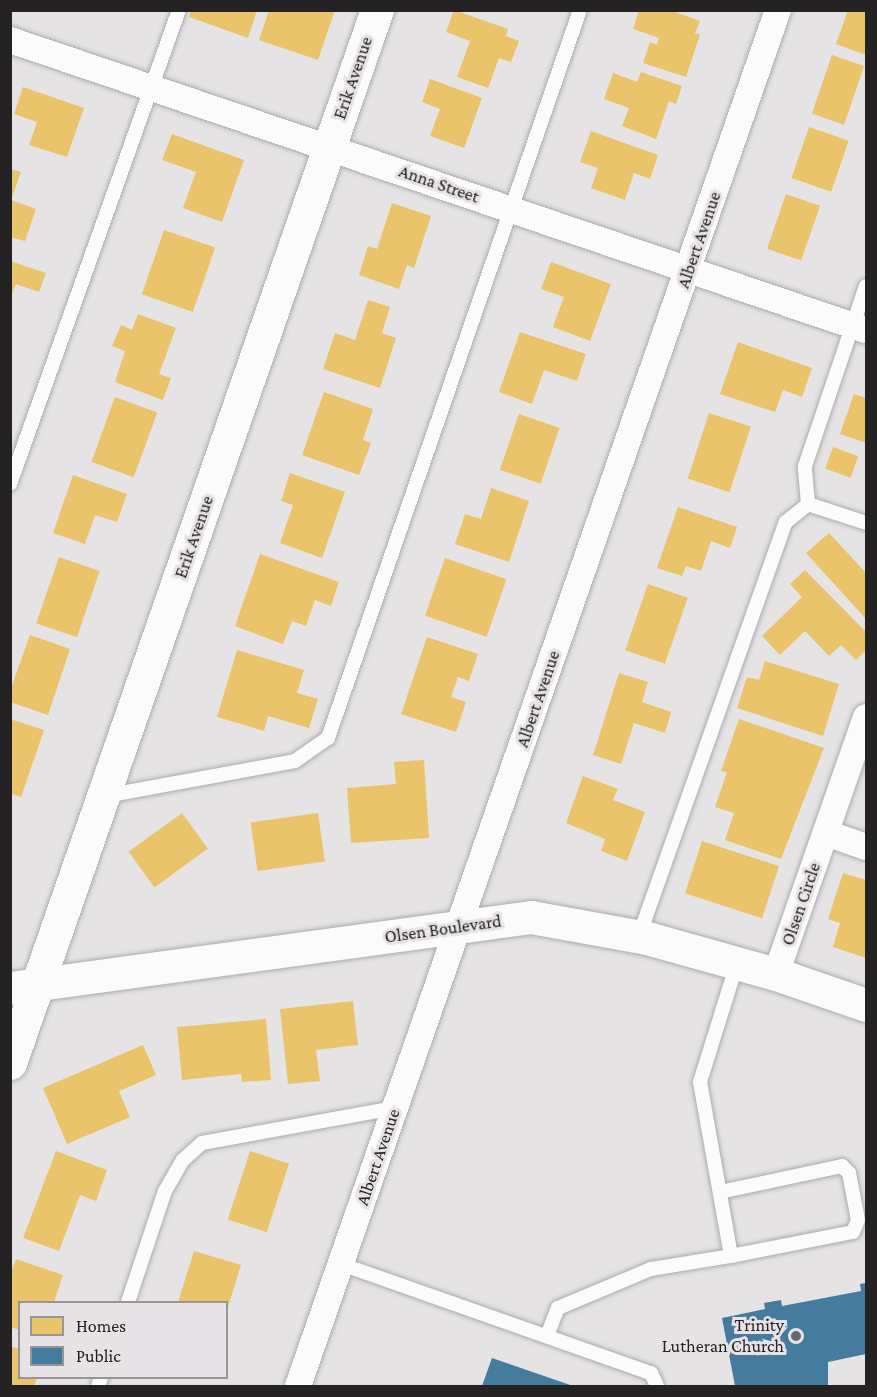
<!DOCTYPE html>
<html>
<head>
<meta charset="utf-8">
<style>
	body { margin:0 }
	#map { position:relative; width:877px; height:1397px; overflow:hidden; background:#e5e3e4; font-family:"Crimson Pro",serif }
	div>[style] { position:absolute }
	[style*='--x'] { left:calc(var(--x)*1px); top:calc(var(--y)*1px); width:calc(var(--w)*1px); rotate:calc(var(--a)*1deg) }
	.homes>* { inset:0; background:#e9c46a; transform-origin:0 0 }
	.public>* { inset:0; background:#457b9d }
	.roads { filter:drop-shadow(0 0 2px #adabac) drop-shadow(0 0 2px #adabac) }
	.lane>* { height:14px; margin:-7px; padding:0 7px; transform-origin:7px; border-radius:7px; background:#fbfbfb }
	.street>* { height:26px; margin:-13px; padding:0 13px; transform-origin:13px; border-radius:13px; background:#fbfbfb }
	.secondary>* { height:33px; margin:-16.5px; padding:0 16.5px; transform-origin:16.5px; border-radius:16.5px; background:#fbfbfb }
	.dots>* { width:16px; height:16px; translate:-50% -50%; box-sizing:border-box; border:3px solid #e6e2e5; border-radius:50% }
	span { translate:-50% -50%; white-space:nowrap; text-align:center; line-height:1.15; -webkit-text-stroke:6px #e6e2e5; paint-order:stroke }
	.street-label { font-size:18px; color:#242223 }
	.poi-label { font-size:18px; color:#242223 }
	.right { translate:-100% -50%; text-align:right }
	.frame { position:absolute; inset:0; border:12px solid #242223; pointer-events:none }
	.legend { position:absolute; left:18px; top:1301px; width:210px; height:78px; box-sizing:border-box; background:#e6e2e5; border:2px solid #989597; margin:0; padding:8px 10px; list-style:none; font-size:18px; color:#242223 }
	.legend li { display:flex; align-items:center; gap:12px; height:30px }
	.legend b { width:30px; border:2px solid #989597 }
</style>
</head>
<body>
<div id="map">
	<div class="homes">
		<div style="clip-path:polygon(191px 10px,257px 10px,248px 38px,189px 17px)"></div>
		<div style="clip-path:polygon(269px 10px,335px 10px,318px 60px,259px 40px)"></div>
		<div style="clip-path:polygon(454px 10px,508px 29px,506px 36px,519px 41px,511px 62px,499px 58px,488px 88px,457px 77px,470px 41px,446px 32px)"></div>
		<div style="clip-path:polygon(639px 10px,670px 10px,700px 21px,695px 33px,700px 35px,686px 77px,643px 63px,650px 42px,657px 45px,659px 38px,633px 29px)"></div>
		<div style="clip-path:polygon(848px 10px,866px 10px,866px 55px,836px 44px)"></div>
		<div style="left:832px;top:55px;width:34px;height:62px;rotate:19deg"></div>
		<div style="clip-path:polygon(641px 72px,682px 86px,676px 104px,669px 101px,656px 139px,622px 126px,629px 108px,604px 99px,613px 73px,637px 82px)"></div>
		<div style="clip-path:polygon(430px 79px,482px 98px,464px 148px,430px 136px,440px 109px,422px 102px)"></div>
		<div style="clip-path:polygon(23px 87px,84px 108px,67px 157px,29px 145px,37px 122px,14px 114px)"></div>
		<div style="left:809px;top:127px;width:42px;height:54px;rotate:19deg"></div>
		<div style="clip-path:polygon(591px 131px,658px 155px,650px 179px,634px 173px,625px 200px,591px 188px,598px 168px,580px 162px)"></div>
		<div style="clip-path:polygon(172px 134px,244px 160px,222px 222px,183px 208px,196px 172px,162px 160px)"></div>
		<div style="clip-path:polygon(10px 169px,21px 172px,11px 200px,36px 209px,25px 241px,10px 237px)"></div>
		<div style="left:786px;top:194px;width:36px;height:58px;rotate:19deg"></div>
		<div style="clip-path:polygon(392px 203px,431px 216px,414px 268px,407px 265px,399px 289px,359px 275px,368px 246px,377px 249px)"></div>
		<div style="left:164px;top:230px;width:54px;height:68px;rotate:19deg"></div>
		<div style="clip-path:polygon(10px 261px,46px 273px,39px 292px,16px 284px,10px 298px)"></div>
		<div style="clip-path:polygon(551px 262px,611px 284px,590px 341px,553px 327px,564px 297px,541px 289px)"></div>
		<div style="clip-path:polygon(368px 300px,390px 307px,382px 333px,396px 338px,380px 388px,323px 369px,335px 333px,355px 340px)"></div>
		<div style="clip-path:polygon(138px 314px,176px 328px,159px 374px,171px 378px,163px 400px,115px 382px,125px 351px,112px 346px,121px 325px,132px 330px)"></div>
		<div style="clip-path:polygon(520px 332px,586px 354px,577px 381px,544px 370px,532px 404px,499px 392px)"></div>
		<div style="clip-path:polygon(738px 342px,812px 368px,802px 397px,783px 390px,775px 412px,720px 394px)"></div>
		<div style="clip-path:polygon(324px 392px,373px 409px,363px 440px,371px 443px,359px 475px,302px 455px)"></div>
		<div style="clip-path:polygon(854px 394px,866px 398px,866px 443px,840px 434px)"></div>
		<div style="left:115px;top:397px;width:45px;height:69px;rotate:20deg"></div>
		<div style="left:709px;top:413px;width:44px;height:69px;rotate:18deg"></div>
		<div style="left:519px;top:414px;width:43px;height:59px;rotate:19deg"></div>
		<div style="left:833px;top:447px;width:27px;height:23px;rotate:20deg"></div>
		<div style="clip-path:polygon(290px 473px,345px 492px,322px 558px,280px 543px,293px 505px,281px 501px)"></div>
		<div style="clip-path:polygon(73px 475px,127px 494px,117px 522px,95px 515px,85px 544px,53px 533px)"></div>
		<div style="clip-path:polygon(491px 488px,529px 501px,509px 562px,455px 544px,465px 514px,481px 519px)"></div>
		<div style="clip-path:polygon(678px 507px,737px 527px,730px 548px,711px 541px,701px 571px,686px 566px,682px 576px,657px 568px)"></div>
		<div style="clip-path:polygon(829px 533px,866px 573px,866px 619px,806px 553px)"></div>
		<div style="clip-path:polygon(260px 554px,339px 582px,331px 606px,315px 600px,306px 626px,292px 621px,283px 644px,235px 626px)"></div>
		<div style="left:59px;top:557px;width:43px;height:70px;rotate:19deg"></div>
		<div style="left:445px;top:558px;width:65px;height:61px;rotate:19deg"></div>
		<div style="clip-path:polygon(805px 570px,866px 632px,866px 650px,856px 660px,841px 645px,829px 656px,805px 631px,780px 655px,762px 636px,802px 597px,790px 584px)"></div>
		<div style="left:648px;top:584px;width:42px;height:70px;rotate:19deg"></div>
		<div style="clip-path:polygon(30px 635px,70px 649px,48px 715px,10px 702px,10px 691px)"></div>
		<div style="clip-path:polygon(427px 637px,478px 654px,469px 681px,458px 677px,451px 697px,466px 702px,456px 732px,401px 714px)"></div>
		<div style="clip-path:polygon(237px 650px,304px 670px,297px 693px,318px 699px,309px 728px,268px 716px,264px 731px,217px 717px)"></div>
		<div style="clip-path:polygon(765px 661px,839px 684px,823px 736px,737px 708px,747px 677px,759px 680px)"></div>
		<div style="clip-path:polygon(619px 673px,648px 682px,642px 702px,671px 712px,665px 733px,634px 723px,621px 764px,593px 755px)"></div>
		<div style="clip-path:polygon(10px 719px,44px 730px,21px 797px,10px 793px)"></div>
		<div style="clip-path:polygon(739px 719px,824px 748px,781px 859px,725px 840px,734px 813px,715px 807px,727px 772px,721px 771px)"></div>
		<div style="clip-path:polygon(424px 760px,429px 838px,351px 843px,347px 788px,396px 784px,394px 762px)"></div>
		<div style="clip-path:polygon(583px 776px,618px 789px,613px 800px,645px 812px,627px 861px,601px 851px,605px 839px,566px 823px)"></div>
		<div style="left:182px;top:813px;width:44px;height:66px;rotate:54deg"></div>
		<div style="left:318px;top:813px;width:49px;height:68px;rotate:82deg"></div>
		<div style="left:702px;top:841px;width:81px;height:55px;rotate:18deg"></div>
		<div style="clip-path:polygon(843px 873px,866px 880px,866px 958px,833px 947px,840px 923px,828px 919px)"></div>
		<div style="clip-path:polygon(353px 1001px,358px 1045px,316px 1050px,320px 1081px,288px 1084px,280px 1009px)"></div>
		<div style="clip-path:polygon(266px 1019px,271px 1080px,242px 1082px,241px 1074px,182px 1080px,177px 1027px)"></div>
		<div style="clip-path:polygon(143px 1045px,156px 1075px,119px 1091px,130px 1117px,67px 1144px,43px 1088px)"></div>
		<div style="clip-path:polygon(56px 1151px,107px 1170px,96px 1201px,80px 1195px,59px 1251px,23px 1238px)"></div>
		<div style="left:250px;top:1151px;width:41px;height:72px;rotate:18deg"></div>
		<div style="clip-path:polygon(194px 1251px,241px 1265px,227px 1310px,226px 1302px,178px 1302px)"></div>
		<div style="clip-path:polygon(16px 1259px,63px 1275px,54px 1302px,20px 1302px,20px 1330px,10px 1327px,10px 1275px)"></div>
		<div style="clip-path:polygon(10px 1346px,20px 1349px,20px 1378px,37px 1378px,34px 1386px,10px 1386px)"></div>
	</div>
	<div class="public">
		<div style="clip-path:polygon(866px 1283px,866px 1354px,828px 1362px,828px 1386px,735px 1386px,722px 1318px,765px 1309px,764px 1303px,781px 1300px,782px 1306px,861px 1291px,860px 1284px)"></div>
		<div style="clip-path:polygon(492px 1358px,573px 1386px,482px 1386px)"></div>
	</div>
	<div class="roads">
		<div class="lane">
			<div style="--x:10;--y:484;--w:503;--a:-70.38"></div>
			<div style="--x:808;--y:504;--w:38;--a:-95"></div>
			<div style="--x:805;--y:466;--w:190;--a:-71.3"></div>
			<div style="--x:105;--y:796;--w:193;--a:-10.4"></div>
			<div style="--x:295;--y:761;--w:40;--a:-34.9"></div>
			<div style="--x:328;--y:738;--w:770;--a:-70.91"></div>
			<div style="--x:639;--y:936;--w:439;--a:-70.5"></div>
			<div style="--x:786;--y:522;--w:28;--a:-39"></div>
			<div style="--x:808;--y:504;--w:61;--a:18.1"></div>
			<div style="--x:720;--y:1192;--w:125;--a:-12"></div>
			<div style="--x:842;--y:1166;--w:10;--a:45"></div>
			<div style="--x:849;--y:1173;--w:48;--a:79.2"></div>
			<div style="--x:858;--y:1220;--w:13;--a:113"></div>
			<div style="--x:853;--y:1232;--w:124;--a:168.9"></div>
			<div style="--x:731;--y:1256;--w:177;--a:-100.1"></div>
			<div style="--x:700;--y:1082;--w:125;--a:-72.7"></div>
			<div style="--x:341;--y:1264;--w:329;--a:19.4"></div>
			<div style="--x:651;--y:1373;--w:14;--a:65"></div>
			<div style="--x:128;--y:1302;--w:117;--a:-71.6"></div>
			<div style="--x:165;--y:1191;--w:36;--a:-60"></div>
			<div style="--x:183;--y:1160;--w:25;--a:-42"></div>
			<div style="--x:202;--y:1143;--w:196;--a:-10.3"></div>
			<div style="--x:547;--y:1336;--w:30;--a:-69"></div>
			<div style="--x:558;--y:1308;--w:101;--a:-22.8"></div>
			<div style="--x:651;--y:1269;--w:81;--a:-9.2"></div>
			<div style="--x:98;--y:1386;--w:9;--a:-69"></div>
		</div>
		<div class="street">
			<div style="--x:10;--y:40;--w:904;--a:18.72"></div>
			<div style="--x:826;--y:833;--w:42;--a:19.3"></div>
			<div style="--x:776;--y:974;--w:272;--a:-70.7"></div>
			<div style="--x:298;--y:1386;--w:1457;--a:-70.77"></div>
		</div>
		<div class="secondary">
			<div style="--x:10;--y:988;--w:526;--a:-7.76"></div>
			<div style="--x:531;--y:917;--w:118;--a:10.3"></div>
			<div style="--x:647;--y:938;--w:134;--a:15.6"></div>
			<div style="--x:776;--y:974;--w:95;--a:19"></div>
			<div style="--x:10;--y:1063;--w:1115;--a:-70.79"></div>
		</div>
	</div>
	<div class="dots">
		<div style="left:796px;top:1336px;background:#686667"></div>
	</div>
	<div class="street-label">
		<span style="left:353px;top:78px;rotate:-71deg">Erik Avenue</span>
		<span style="left:439px;top:184px;rotate:19deg">Anna Street</span>
		<span style="left:699px;top:240px;rotate:-71deg">Albert Avenue</span>
		<span style="left:194px;top:537px;rotate:-71deg">Erik Avenue</span>
		<span style="left:538px;top:699px;rotate:-71deg">Albert Avenue</span>
		<span style="left:801px;top:904px;rotate:-71deg">Olsen Circle</span>
		<span style="left:443px;top:929px;rotate:-8deg">Olsen Boulevard</span>
		<span style="left:378px;top:1157px;rotate:-71deg">Albert Avenue</span>
	</div>
	<div class="poi-label">
		<span class="right" style="left:784px;top:1336px">Trinity<br>Lutheran Church</span>
	</div>
	<div class="frame"></div>
	<ul class="legend">
	<li><b style="height:16px;background:#e9c46a"></b>Homes</li>
	<li><b style="height:16px;background:#457b9d"></b>Public</li>
	</ul>
</div>
</body>
</html>
